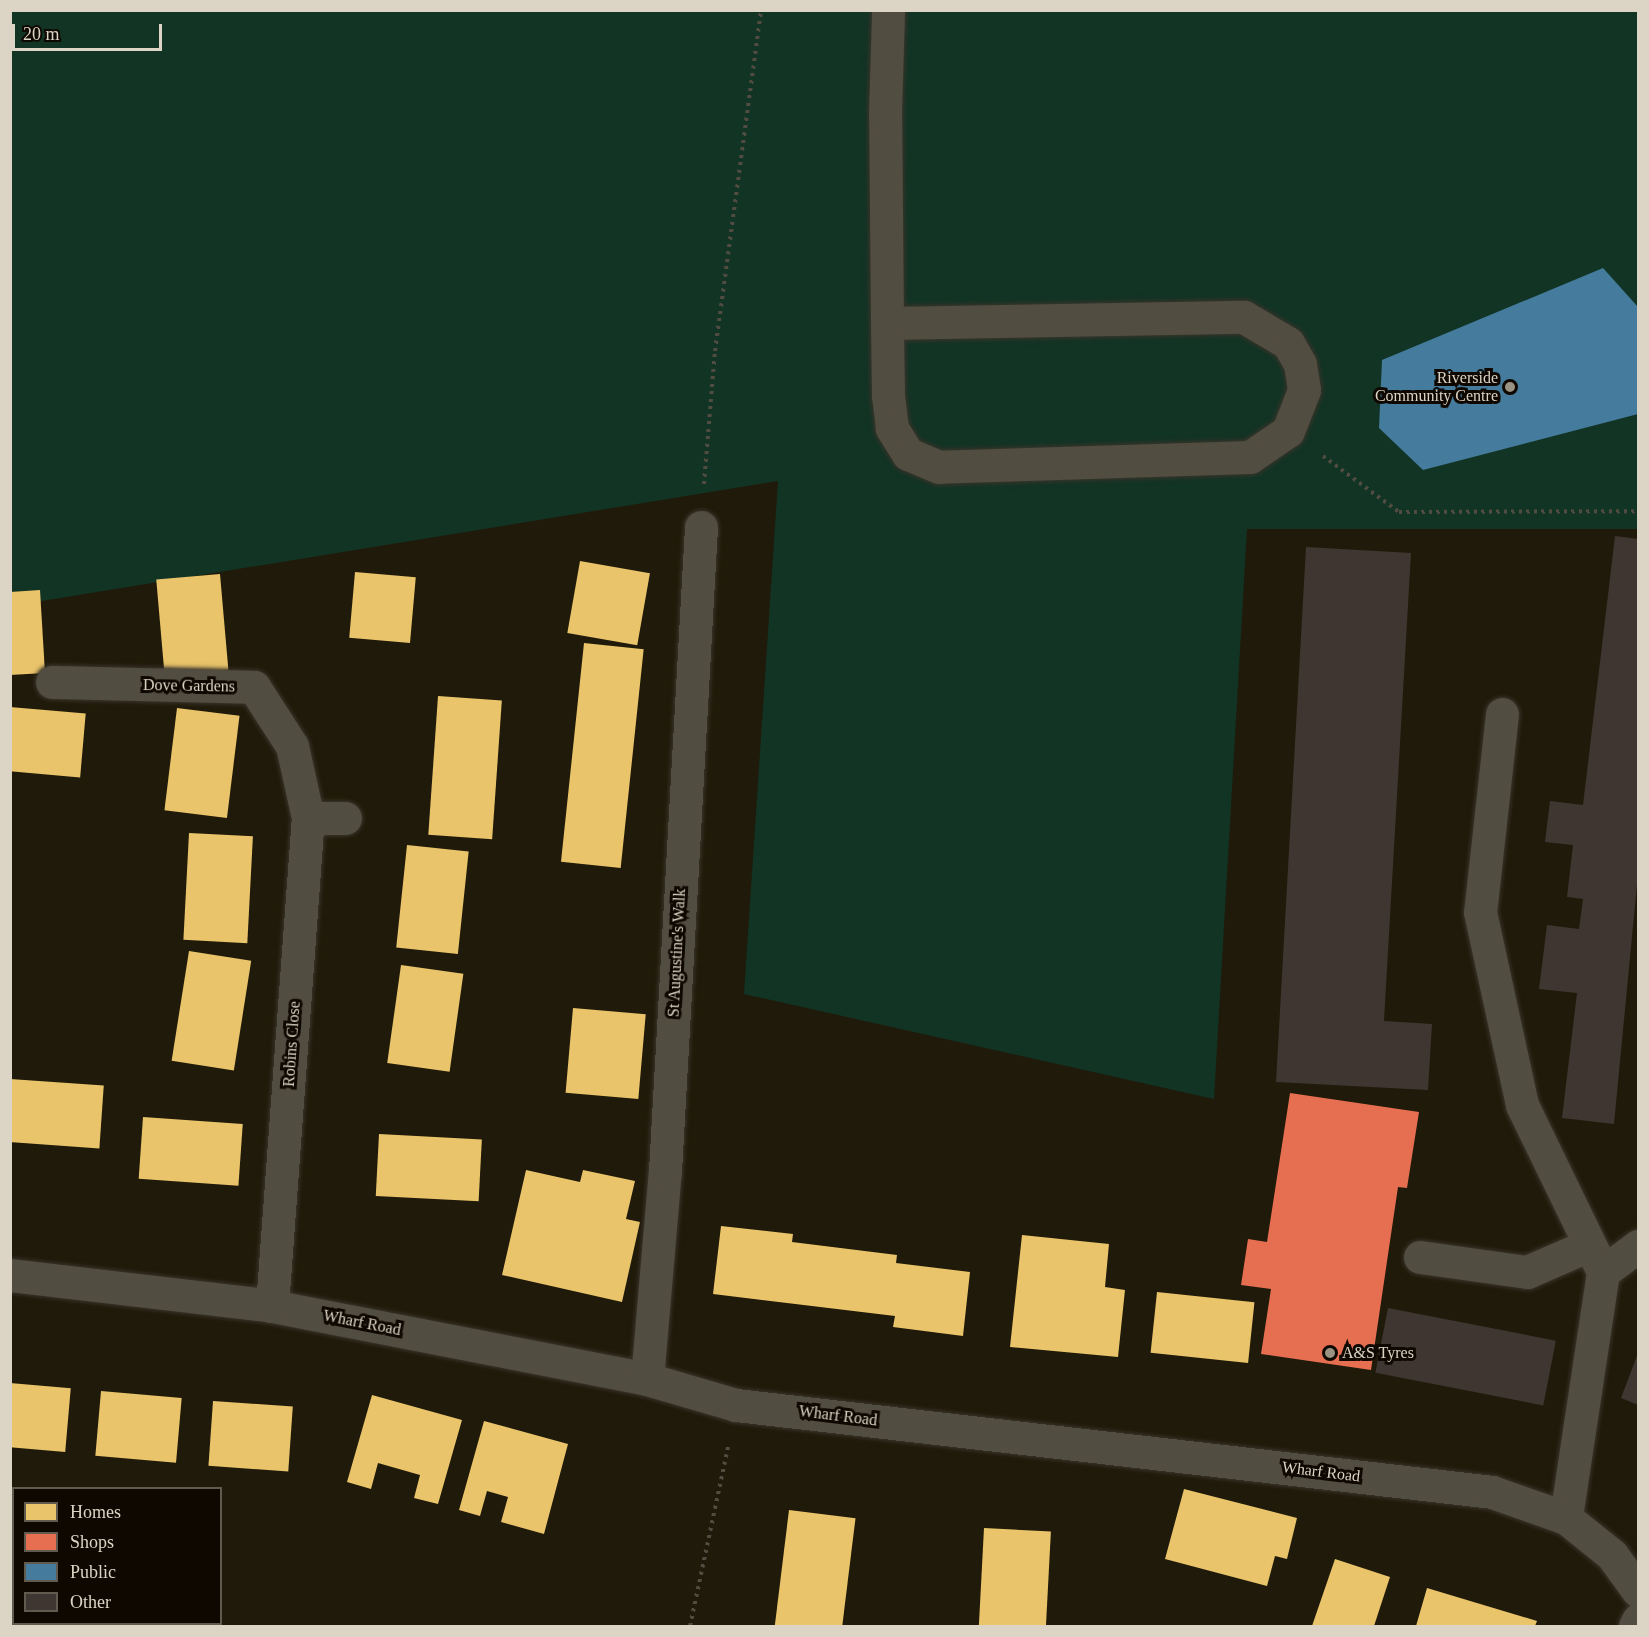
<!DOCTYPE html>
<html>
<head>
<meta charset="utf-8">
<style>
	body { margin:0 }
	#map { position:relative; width:1649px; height:1637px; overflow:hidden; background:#201a0a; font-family:Georgia,serif }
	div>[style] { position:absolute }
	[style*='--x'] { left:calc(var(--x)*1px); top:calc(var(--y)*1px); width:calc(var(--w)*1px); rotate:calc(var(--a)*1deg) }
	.green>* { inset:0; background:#123425 }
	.homes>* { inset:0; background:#e9c46a; transform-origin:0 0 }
	.shops>* { inset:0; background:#e76f51 }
	.public>* { inset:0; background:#457b9d }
	.building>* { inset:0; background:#3f3631; transform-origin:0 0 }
	.path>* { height:4px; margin-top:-2px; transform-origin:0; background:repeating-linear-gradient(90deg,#514c41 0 3px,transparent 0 7.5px) }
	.roads { filter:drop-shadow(0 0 2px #39332a) drop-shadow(0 0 2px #39332a) }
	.minor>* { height:33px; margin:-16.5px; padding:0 16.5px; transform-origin:16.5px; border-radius:16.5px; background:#524d41 }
	.dots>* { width:16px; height:16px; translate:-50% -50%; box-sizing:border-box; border:3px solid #0e0801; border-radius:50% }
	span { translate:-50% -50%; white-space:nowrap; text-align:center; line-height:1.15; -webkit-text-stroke:6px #0e0801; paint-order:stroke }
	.poi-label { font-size:16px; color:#dcd4c4 }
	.right { translate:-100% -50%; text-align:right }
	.left { translate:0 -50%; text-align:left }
	.street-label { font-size:16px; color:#dcd4c4 }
	.frame { position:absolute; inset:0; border:12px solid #dcd4c4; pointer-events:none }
	.legend { position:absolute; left:12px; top:1487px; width:210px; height:138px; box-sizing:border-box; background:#0e0801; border:2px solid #605a4f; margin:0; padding:8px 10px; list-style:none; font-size:18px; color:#dcd4c4 }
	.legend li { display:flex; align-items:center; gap:12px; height:30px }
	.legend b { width:30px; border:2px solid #605a4f }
	.scale { position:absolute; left:12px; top:24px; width:150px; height:27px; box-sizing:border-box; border:3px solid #dcd4c4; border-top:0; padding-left:8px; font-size:18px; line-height:21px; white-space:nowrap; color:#dcd4c4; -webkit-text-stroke:4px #0e0801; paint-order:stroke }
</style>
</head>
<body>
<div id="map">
	<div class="green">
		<div style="clip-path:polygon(11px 11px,1638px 11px,1638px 529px,1247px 529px,1214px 1099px,744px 994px,778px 481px,11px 606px)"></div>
	</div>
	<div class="homes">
		<div style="left:580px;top:561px;width:71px;height:73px;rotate:10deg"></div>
		<div style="left:355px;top:572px;width:61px;height:66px;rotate:5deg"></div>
		<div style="left:220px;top:574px;width:96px;height:64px;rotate:85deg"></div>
		<div style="clip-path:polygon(40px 590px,45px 673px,10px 675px,10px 592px)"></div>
		<div style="left:584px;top:643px;width:60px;height:220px;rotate:6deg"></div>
		<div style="left:438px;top:696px;width:64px;height:139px;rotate:4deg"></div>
		<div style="left:10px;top:707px;width:76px;height:64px;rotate:5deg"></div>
		<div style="left:177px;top:708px;width:63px;height:103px;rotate:7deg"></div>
		<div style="left:189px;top:833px;width:64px;height:107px;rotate:3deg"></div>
		<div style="left:407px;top:845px;width:62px;height:103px;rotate:6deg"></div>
		<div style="left:189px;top:951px;width:63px;height:111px;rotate:9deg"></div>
		<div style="left:401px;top:965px;width:63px;height:99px;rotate:8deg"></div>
		<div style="left:573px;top:1008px;width:73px;height:85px;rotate:5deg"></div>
		<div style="left:10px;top:1079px;width:94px;height:63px;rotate:4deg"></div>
		<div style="left:143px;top:1117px;width:100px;height:62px;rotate:4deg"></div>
		<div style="left:379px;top:1134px;width:103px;height:62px;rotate:3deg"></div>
		<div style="clip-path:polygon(526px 1170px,580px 1182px,583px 1170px,635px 1181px,626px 1219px,640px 1222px,622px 1302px,502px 1275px)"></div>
		<div style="clip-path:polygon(721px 1226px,793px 1234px,792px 1242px,897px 1255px,896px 1263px,970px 1272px,963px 1336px,893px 1327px,895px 1316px,713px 1294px)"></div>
		<div style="clip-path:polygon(1022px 1235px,1109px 1244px,1105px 1287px,1125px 1290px,1118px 1357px,1010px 1347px)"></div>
		<div style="left:1157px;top:1292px;width:98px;height:61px;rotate:6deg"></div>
		<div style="left:10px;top:1383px;width:61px;height:64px;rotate:5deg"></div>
		<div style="left:101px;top:1391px;width:81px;height:65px;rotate:5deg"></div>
		<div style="clip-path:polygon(372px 1395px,462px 1420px,438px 1504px,414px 1498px,420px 1475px,378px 1463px,371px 1489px,347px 1482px)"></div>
		<div style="left:213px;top:1401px;width:80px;height:65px;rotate:4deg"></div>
		<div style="clip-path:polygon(484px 1421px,568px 1444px,544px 1534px,501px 1522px,508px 1497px,487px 1491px,480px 1516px,459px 1510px)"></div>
		<div style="clip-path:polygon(1184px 1489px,1297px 1518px,1287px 1559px,1275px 1556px,1267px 1586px,1165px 1559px)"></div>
		<div style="left:789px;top:1510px;width:67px;height:117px;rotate:7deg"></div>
		<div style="left:984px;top:1528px;width:67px;height:98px;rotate:3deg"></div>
		<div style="clip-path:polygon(1335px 1559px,1390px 1577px,1374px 1626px,1312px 1626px)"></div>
		<div style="clip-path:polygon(1427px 1588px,1537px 1621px,1535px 1626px,1416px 1626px)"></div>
	</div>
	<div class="shops">
		<div style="clip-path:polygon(1290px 1093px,1419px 1112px,1407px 1188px,1398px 1187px,1371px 1370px,1261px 1354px,1271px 1289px,1241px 1285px,1248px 1239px,1267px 1242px)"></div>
	</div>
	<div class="public">
		<div style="clip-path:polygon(1603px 268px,1638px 307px,1638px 414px,1423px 470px,1379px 428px,1382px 360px)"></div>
	</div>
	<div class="building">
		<div style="clip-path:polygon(1615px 536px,1638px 539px,1638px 874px,1614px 1124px,1562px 1118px,1577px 993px,1539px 989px,1547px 925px,1579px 929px,1583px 899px,1567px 897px,1573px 845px,1545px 842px,1550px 801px,1583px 805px)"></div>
		<div style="clip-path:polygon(1306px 547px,1411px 553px,1384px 1021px,1432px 1024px,1428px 1090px,1276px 1082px)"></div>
		<div style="left:1388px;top:1308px;width:171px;height:66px;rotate:11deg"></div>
		<div style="clip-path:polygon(1638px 1353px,1638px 1405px,1621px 1398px)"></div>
	</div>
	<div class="path">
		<div style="--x:1323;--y:456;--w:94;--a:36.4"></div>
		<div style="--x:1399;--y:512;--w:239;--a:-0.2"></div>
		<div style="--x:704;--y:484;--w:133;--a:-85.3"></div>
		<div style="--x:715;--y:351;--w:344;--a:-82.3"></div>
		<div style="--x:690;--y:1626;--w:183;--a:-78"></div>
	</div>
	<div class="roads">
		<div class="minor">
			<div style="--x:887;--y:323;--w:357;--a:-1"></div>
			<div style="--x:1244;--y:317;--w:51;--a:30.6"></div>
			<div style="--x:1288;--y:343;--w:24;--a:60"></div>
			<div style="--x:1300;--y:364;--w:26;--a:81"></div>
			<div style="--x:1304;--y:390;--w:44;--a:111.3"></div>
			<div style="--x:1288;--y:431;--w:46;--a:145.6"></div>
			<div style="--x:1250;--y:457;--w:311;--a:178.2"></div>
			<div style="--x:939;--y:467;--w:34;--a:-157"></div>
			<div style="--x:908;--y:454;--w:31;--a:-122"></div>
			<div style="--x:892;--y:428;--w:32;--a:-97"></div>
			<div style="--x:888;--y:396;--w:73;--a:-90.8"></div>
			<div style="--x:887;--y:323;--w:209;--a:-90.5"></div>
			<div style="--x:885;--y:114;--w:104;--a:-88.3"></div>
			<div style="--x:52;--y:682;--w:202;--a:1.4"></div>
			<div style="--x:254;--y:687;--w:70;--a:57.2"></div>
			<div style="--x:292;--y:746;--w:74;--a:77.5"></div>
			<div style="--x:1502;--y:714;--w:199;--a:96.3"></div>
			<div style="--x:1480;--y:912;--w:198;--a:77.7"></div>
			<div style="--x:1522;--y:1105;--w:186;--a:64.1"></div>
			<div style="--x:1603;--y:1272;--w:249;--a:98.6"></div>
			<div style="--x:1420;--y:1257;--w:108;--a:8"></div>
			<div style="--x:1527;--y:1272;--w:65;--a:-23.4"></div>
			<div style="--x:1603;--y:1272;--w:44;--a:-36.6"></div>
			<div style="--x:10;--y:1275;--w:264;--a:6.7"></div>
			<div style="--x:272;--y:1306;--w:382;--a:11"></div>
			<div style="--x:647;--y:1379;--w:93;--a:16.3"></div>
			<div style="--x:736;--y:1405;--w:761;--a:6.56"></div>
			<div style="--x:1492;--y:1492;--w:78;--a:19.4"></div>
			<div style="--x:1566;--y:1518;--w:59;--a:38.8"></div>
			<div style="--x:1612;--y:1555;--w:44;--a:54.2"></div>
			<div style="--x:272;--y:1306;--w:489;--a:-85.8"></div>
			<div style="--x:308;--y:818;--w:37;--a:0"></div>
			<div style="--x:647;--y:1379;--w:209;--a:-85.1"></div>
			<div style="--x:665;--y:1171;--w:645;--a:-86.8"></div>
			<div style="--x:1635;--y:1626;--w:7;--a:-63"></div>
		</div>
	</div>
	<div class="dots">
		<div style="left:1510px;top:387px;background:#9a9383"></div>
		<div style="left:1330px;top:1353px;background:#9a9383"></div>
	</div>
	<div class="poi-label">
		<span class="right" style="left:1498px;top:387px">Riverside<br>Community Centre</span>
		<span class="left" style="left:1342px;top:1353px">A&amp;S Tyres</span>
	</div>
	<div class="street-label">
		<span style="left:189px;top:686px;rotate:1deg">Dove Gardens</span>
		<span style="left:677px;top:953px;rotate:-87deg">St Augustine's Walk</span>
		<span style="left:292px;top:1044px;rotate:-86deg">Robins Close</span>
		<span style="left:362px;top:1323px;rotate:11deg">Wharf Road</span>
		<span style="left:838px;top:1416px;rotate:7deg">Wharf Road</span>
		<span style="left:1321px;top:1472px;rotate:7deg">Wharf Road</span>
	</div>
	<div class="frame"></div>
	<ul class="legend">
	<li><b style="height:16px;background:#e9c46a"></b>Homes</li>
	<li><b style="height:16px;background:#e76f51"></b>Shops</li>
	<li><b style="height:16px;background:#457b9d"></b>Public</li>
	<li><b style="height:16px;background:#3f3631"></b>Other</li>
	</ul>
	<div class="scale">20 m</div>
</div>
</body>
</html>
